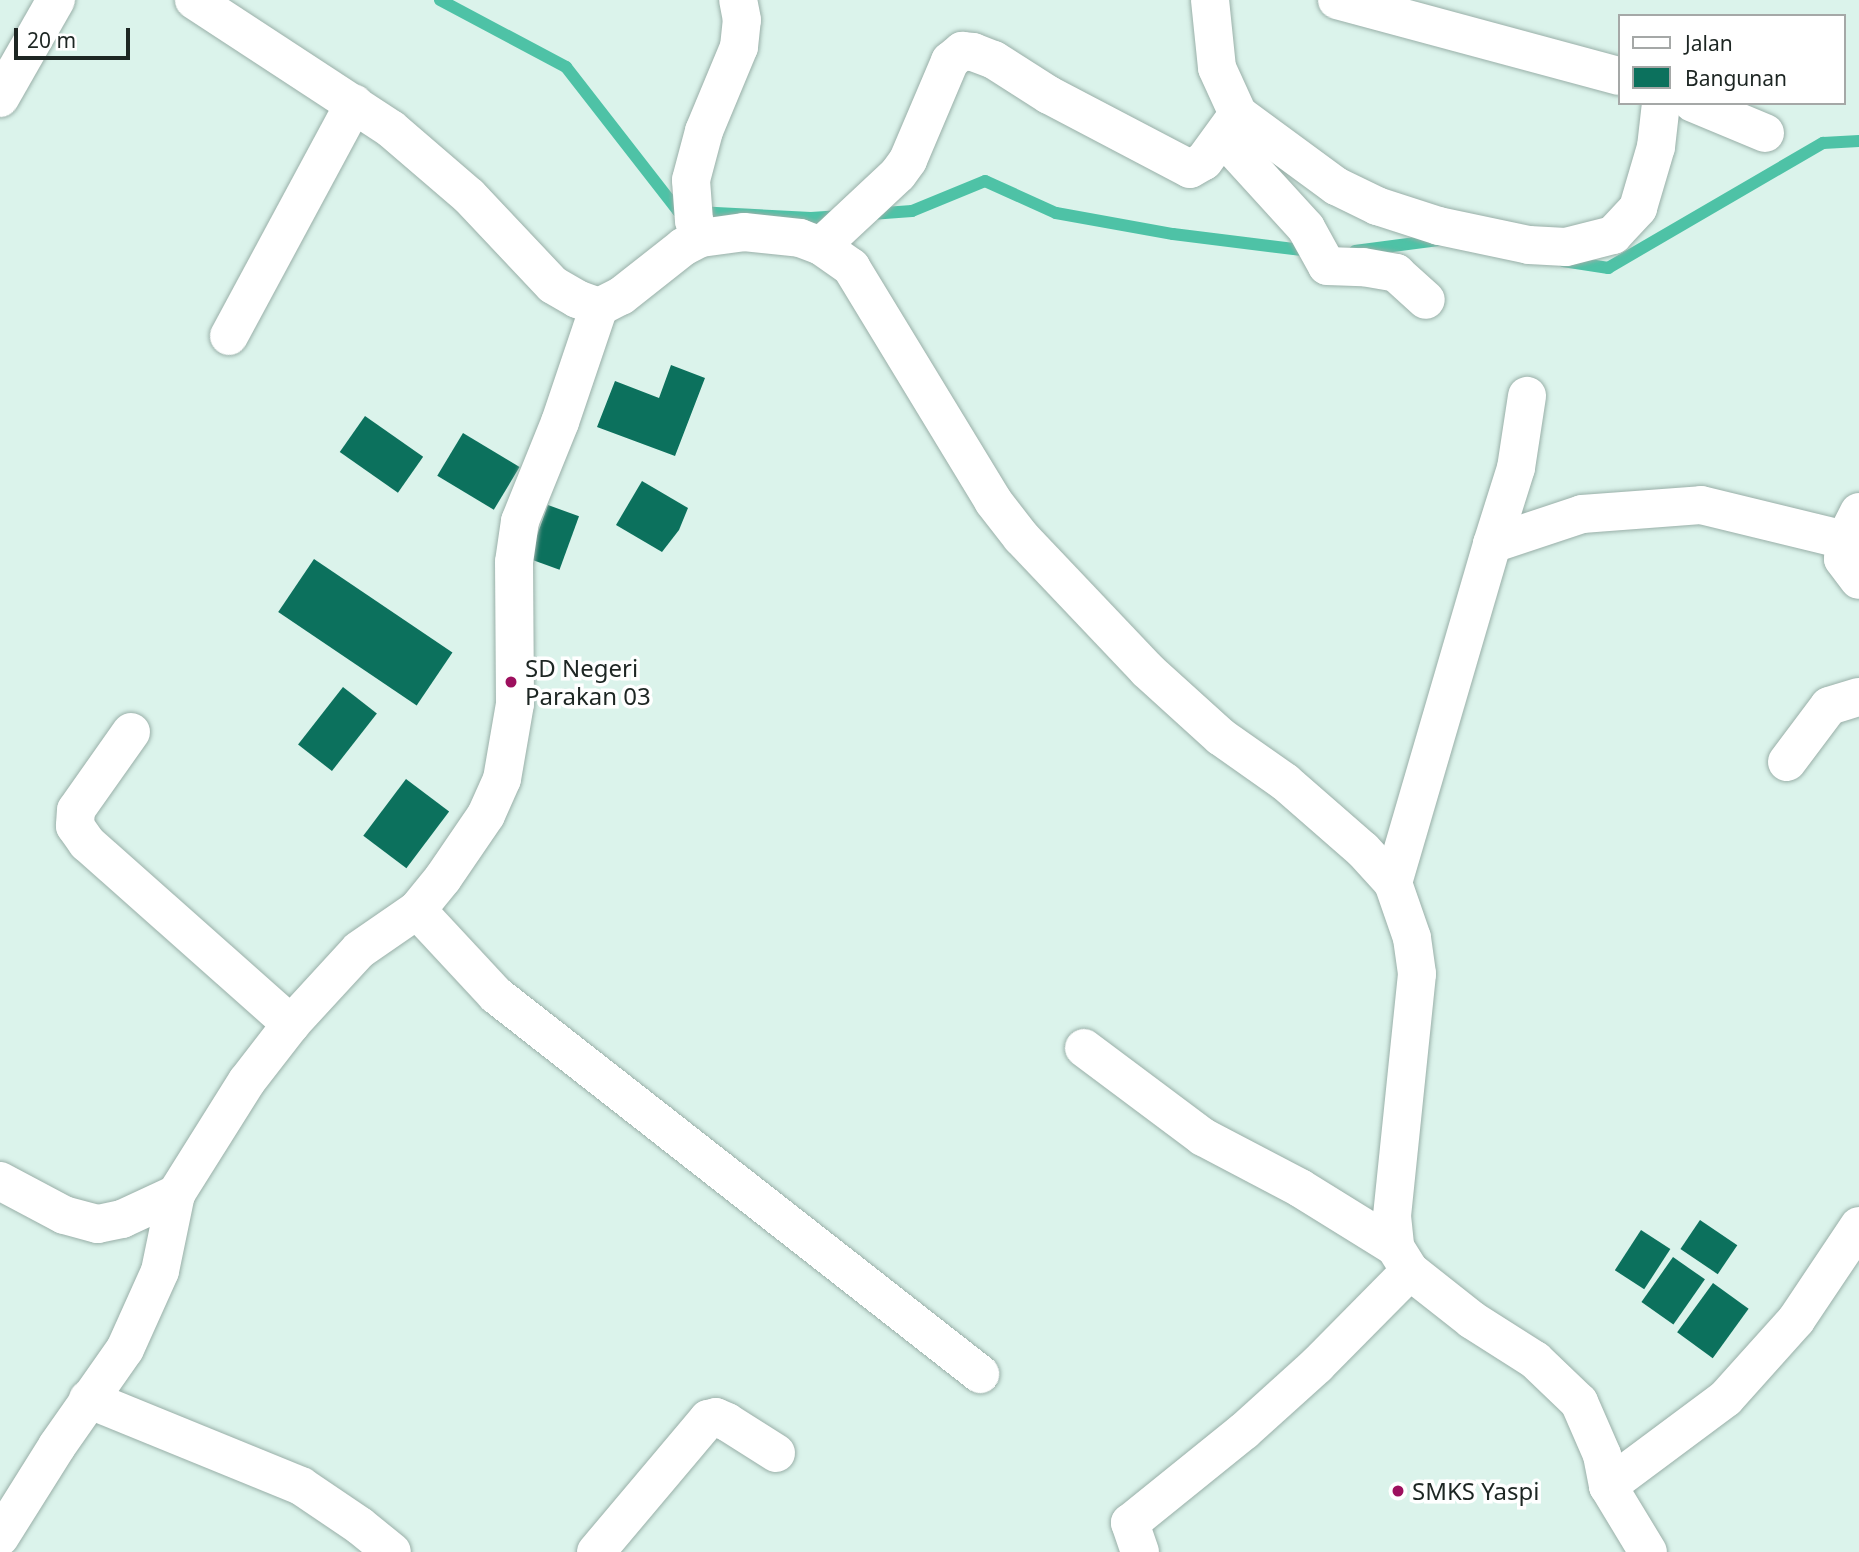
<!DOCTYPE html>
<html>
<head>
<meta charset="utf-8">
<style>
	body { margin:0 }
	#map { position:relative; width:1859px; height:1552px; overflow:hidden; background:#dbf3eb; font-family:"Noto Sans",sans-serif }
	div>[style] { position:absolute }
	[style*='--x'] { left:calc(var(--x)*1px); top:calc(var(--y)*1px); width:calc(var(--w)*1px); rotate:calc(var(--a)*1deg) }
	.stream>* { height:12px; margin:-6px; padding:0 6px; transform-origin:6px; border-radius:6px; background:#4ec2a6 }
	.building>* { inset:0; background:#0c715d; transform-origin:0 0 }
	.roads { filter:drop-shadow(0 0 2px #99afa8) drop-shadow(0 0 2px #99afa8) }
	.minor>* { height:38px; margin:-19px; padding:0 19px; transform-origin:19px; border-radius:19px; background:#fff }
	.dots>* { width:19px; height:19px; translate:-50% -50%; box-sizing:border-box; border:4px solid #fff; border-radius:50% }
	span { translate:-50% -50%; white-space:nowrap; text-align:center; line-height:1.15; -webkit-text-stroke:7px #fff; paint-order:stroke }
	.poi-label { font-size:24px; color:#1d2623 }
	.left { translate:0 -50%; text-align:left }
	.legend { position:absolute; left:1618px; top:14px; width:228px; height:91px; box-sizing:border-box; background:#fff; border:2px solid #a5a8a7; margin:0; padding:9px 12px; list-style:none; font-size:21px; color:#1d2623 }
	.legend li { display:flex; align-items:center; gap:14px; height:35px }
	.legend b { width:35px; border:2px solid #a5a8a7 }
	.scale { position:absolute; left:14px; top:28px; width:116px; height:32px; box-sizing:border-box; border:4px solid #1d2623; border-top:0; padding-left:9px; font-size:21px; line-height:24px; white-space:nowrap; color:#1d2623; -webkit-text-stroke:5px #fff; paint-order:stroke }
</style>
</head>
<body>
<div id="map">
	<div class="stream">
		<div style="--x:440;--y:0;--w:143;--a:28"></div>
		<div style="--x:566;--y:67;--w:182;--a:52.1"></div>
		<div style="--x:678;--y:211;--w:133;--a:3"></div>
		<div style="--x:811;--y:218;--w:27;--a:-4"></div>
		<div style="--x:871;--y:214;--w:41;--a:-4.2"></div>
		<div style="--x:912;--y:211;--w:79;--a:-22.3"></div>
		<div style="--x:985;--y:181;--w:78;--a:24.3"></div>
		<div style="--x:1056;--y:213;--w:119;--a:10.2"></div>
		<div style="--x:1173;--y:234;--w:138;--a:7.1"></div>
		<div style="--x:1355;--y:251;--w:84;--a:-7.5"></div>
		<div style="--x:1563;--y:261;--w:46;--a:8.8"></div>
		<div style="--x:1608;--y:268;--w:249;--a:-30.2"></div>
		<div style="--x:1823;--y:143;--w:36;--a:-3"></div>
	</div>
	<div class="building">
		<div style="clip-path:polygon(671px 365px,705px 378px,675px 456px,597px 427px,615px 381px,659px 398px)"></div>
		<div style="left:365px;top:416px;width:71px;height:44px;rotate:35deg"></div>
		<div style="left:463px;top:433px;width:66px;height:50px;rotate:31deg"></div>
		<div style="clip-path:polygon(642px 481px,688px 508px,679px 530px,662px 552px,616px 525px)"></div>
		<div style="left:548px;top:505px;width:33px;height:57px;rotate:20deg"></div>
		<div style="left:314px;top:559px;width:167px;height:64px;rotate:34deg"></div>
		<div style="left:343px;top:687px;width:43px;height:73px;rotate:38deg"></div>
		<div style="left:406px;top:779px;width:54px;height:71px;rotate:37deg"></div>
		<div style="left:1700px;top:1220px;width:45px;height:35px;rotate:34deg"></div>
		<div style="left:1641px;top:1230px;width:35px;height:48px;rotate:33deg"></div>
		<div style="left:1673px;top:1257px;width:39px;height:55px;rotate:35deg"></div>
		<div style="left:1713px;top:1283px;width:44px;height:61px;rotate:36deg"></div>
	</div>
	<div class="roads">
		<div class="minor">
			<div style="--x:194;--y:0;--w:235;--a:33.2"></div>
			<div style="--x:391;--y:129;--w:103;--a:40.7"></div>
			<div style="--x:469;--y:196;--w:122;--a:46.7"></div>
			<div style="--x:553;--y:285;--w:28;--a:30"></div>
			<div style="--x:577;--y:299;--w:23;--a:20"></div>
			<div style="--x:599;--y:307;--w:25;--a:-27"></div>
			<div style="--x:621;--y:296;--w:79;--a:-38.3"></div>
			<div style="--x:683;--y:247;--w:20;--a:-27"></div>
			<div style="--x:701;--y:238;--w:43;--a:-7.9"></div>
			<div style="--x:744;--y:232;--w:56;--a:6.1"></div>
			<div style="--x:800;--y:238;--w:22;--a:21"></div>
			<div style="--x:821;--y:246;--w:37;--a:35"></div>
			<div style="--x:851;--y:267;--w:274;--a:58.7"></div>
			<div style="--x:993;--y:501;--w:46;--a:52.1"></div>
			<div style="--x:1021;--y:537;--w:183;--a:46.5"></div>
			<div style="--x:1147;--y:670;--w:100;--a:42.2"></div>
			<div style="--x:1221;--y:737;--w:78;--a:35.1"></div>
			<div style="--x:1285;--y:782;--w:103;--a:41.1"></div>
			<div style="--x:1363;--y:850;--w:45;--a:47.7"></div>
			<div style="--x:1393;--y:883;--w:58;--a:70.9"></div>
			<div style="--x:1412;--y:938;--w:36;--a:82"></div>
			<div style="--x:1417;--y:974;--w:243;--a:95.9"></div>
			<div style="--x:1392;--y:1216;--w:31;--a:84"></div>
			<div style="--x:1395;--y:1247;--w:28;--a:58"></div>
			<div style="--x:1410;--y:1271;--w:79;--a:38.3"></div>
			<div style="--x:1472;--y:1320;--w:75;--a:32.4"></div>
			<div style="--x:1535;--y:1360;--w:61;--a:43.7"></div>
			<div style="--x:1579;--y:1402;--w:58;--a:66.5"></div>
			<div style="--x:1602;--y:1455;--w:32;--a:79"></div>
			<div style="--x:1608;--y:1486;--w:77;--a:58.8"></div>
			<div style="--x:1210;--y:0;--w:68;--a:84.1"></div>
			<div style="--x:1217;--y:68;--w:51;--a:65.5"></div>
			<div style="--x:1238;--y:114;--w:122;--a:36.3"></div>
			<div style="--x:1336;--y:186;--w:46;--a:26"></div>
			<div style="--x:1377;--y:206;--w:65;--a:17.9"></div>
			<div style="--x:1439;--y:226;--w:92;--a:11.9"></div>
			<div style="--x:1529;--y:245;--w:37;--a:3"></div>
			<div style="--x:1566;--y:247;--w:49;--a:-14.3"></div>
			<div style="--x:1613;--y:235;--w:37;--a:-47"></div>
			<div style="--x:1638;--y:208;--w:64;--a:-73.6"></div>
			<div style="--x:1656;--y:147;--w:44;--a:-83.5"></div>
			<div style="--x:1337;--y:0;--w:292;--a:15.1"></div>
			<div style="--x:0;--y:98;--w:113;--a:-60.3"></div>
			<div style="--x:1693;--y:103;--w:78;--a:22.6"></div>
			<div style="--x:1223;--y:137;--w:123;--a:47.6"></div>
			<div style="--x:1306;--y:228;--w:43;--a:61.1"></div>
			<div style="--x:1327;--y:266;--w:36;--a:2"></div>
			<div style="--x:1363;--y:267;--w:34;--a:10"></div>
			<div style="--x:1396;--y:273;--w:40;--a:42"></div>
			<div style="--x:701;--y:238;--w:18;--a:-112"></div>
			<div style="--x:694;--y:221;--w:41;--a:-94.2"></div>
			<div style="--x:691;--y:180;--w:51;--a:-75.1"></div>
			<div style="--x:704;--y:131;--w:91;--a:-67.4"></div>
			<div style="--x:739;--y:47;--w:27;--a:-84"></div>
			<div style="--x:742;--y:20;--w:20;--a:-101"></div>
			<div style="--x:821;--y:246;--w:105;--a:-43.1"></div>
			<div style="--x:898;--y:174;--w:17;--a:-54"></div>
			<div style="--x:908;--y:160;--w:108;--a:-67"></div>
			<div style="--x:950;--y:61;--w:16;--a:-40"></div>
			<div style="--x:962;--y:51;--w:11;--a:5"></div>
			<div style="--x:973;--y:52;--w:22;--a:21"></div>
			<div style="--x:994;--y:60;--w:65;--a:32.5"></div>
			<div style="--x:1049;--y:95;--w:159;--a:27.7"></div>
			<div style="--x:1190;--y:169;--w:16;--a:-30"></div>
			<div style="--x:1204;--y:161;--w:58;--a:-54.1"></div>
			<div style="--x:229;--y:336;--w:264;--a:-61.7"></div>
			<div style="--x:1859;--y:512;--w:31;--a:117"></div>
			<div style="--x:1845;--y:540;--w:19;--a:96"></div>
			<div style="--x:1843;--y:559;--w:26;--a:53"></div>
			<div style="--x:1492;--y:544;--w:80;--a:-72.5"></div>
			<div style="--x:1516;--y:468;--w:73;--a:-81.3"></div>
			<div style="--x:131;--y:732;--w:95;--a:125.2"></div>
			<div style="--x:76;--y:810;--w:16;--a:94"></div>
			<div style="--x:75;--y:826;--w:21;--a:55"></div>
			<div style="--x:87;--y:843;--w:273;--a:41.6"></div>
			<div style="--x:1787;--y:762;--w:70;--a:-53.1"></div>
			<div style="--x:1829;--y:706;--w:31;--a:-17"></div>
			<div style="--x:1393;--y:883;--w:353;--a:-73.7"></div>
			<div style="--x:1492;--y:544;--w:95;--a:-18.4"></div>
			<div style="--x:1582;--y:514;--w:119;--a:-4.3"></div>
			<div style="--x:1701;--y:505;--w:148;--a:13.7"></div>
			<div style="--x:417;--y:910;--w:116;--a:47.1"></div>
			<div style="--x:496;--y:995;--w:615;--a:38.06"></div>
			<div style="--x:1084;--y:1048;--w:149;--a:36.8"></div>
			<div style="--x:1203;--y:1137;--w:110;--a:27.7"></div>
			<div style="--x:1300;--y:1188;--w:112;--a:31.8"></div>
			<div style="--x:0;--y:1181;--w:72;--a:28"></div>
			<div style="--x:64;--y:1215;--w:35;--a:15"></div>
			<div style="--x:98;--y:1224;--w:25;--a:-12"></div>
			<div style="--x:122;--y:1219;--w:60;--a:-24.8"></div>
			<div style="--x:88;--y:1399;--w:230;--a:22.2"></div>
			<div style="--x:301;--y:1486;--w:71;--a:34.1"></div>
			<div style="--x:360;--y:1526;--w:41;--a:39.1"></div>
			<div style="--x:1608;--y:1486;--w:147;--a:-36.7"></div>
			<div style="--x:1726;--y:1398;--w:105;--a:-48.1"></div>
			<div style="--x:1796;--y:1320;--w:113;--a:-56.2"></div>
			<div style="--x:0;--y:1537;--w:107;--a:-57.9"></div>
			<div style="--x:57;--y:1446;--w:118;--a:-55"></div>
			<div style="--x:125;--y:1349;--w:85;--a:-65.8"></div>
			<div style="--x:160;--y:1271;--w:79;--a:-78.3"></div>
			<div style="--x:176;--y:1194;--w:133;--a:-57.9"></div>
			<div style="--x:247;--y:1081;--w:72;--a:-52.3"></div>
			<div style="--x:291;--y:1024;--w:100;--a:-47.4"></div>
			<div style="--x:359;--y:950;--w:70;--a:-34.6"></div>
			<div style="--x:417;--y:910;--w:41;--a:-50.9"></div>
			<div style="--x:443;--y:878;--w:76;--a:-55.7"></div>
			<div style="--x:486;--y:815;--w:39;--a:-66"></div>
			<div style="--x:502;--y:779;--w:76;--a:-80.2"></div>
			<div style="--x:515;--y:704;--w:142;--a:-90.4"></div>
			<div style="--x:514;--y:562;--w:41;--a:-81.7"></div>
			<div style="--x:520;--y:521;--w:107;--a:-68"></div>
			<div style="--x:560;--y:422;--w:121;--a:-71.3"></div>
			<div style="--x:596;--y:1552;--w:174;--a:-49.9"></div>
			<div style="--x:708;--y:1419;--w:8;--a:-14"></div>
			<div style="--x:716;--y:1417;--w:12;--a:24"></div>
			<div style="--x:727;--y:1422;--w:58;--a:32.3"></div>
			<div style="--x:1140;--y:1552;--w:31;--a:-109"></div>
			<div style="--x:1130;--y:1523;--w:146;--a:-38.9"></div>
			<div style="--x:1244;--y:1431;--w:98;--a:-42.1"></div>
			<div style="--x:1317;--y:1365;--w:132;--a:-45.3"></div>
		</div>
	</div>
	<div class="dots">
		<div style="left:511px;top:682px;background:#9d105e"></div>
		<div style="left:1398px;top:1491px;background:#9d105e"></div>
	</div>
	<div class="poi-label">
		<span class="left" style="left:525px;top:682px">SD Negeri<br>Parakan 03</span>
		<span class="left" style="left:1412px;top:1491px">SMKS Yaspi</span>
	</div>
	<ul class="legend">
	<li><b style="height:9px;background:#fff"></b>Jalan</li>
	<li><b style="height:19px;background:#0c715d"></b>Bangunan</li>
	</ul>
	<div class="scale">20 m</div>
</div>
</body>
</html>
